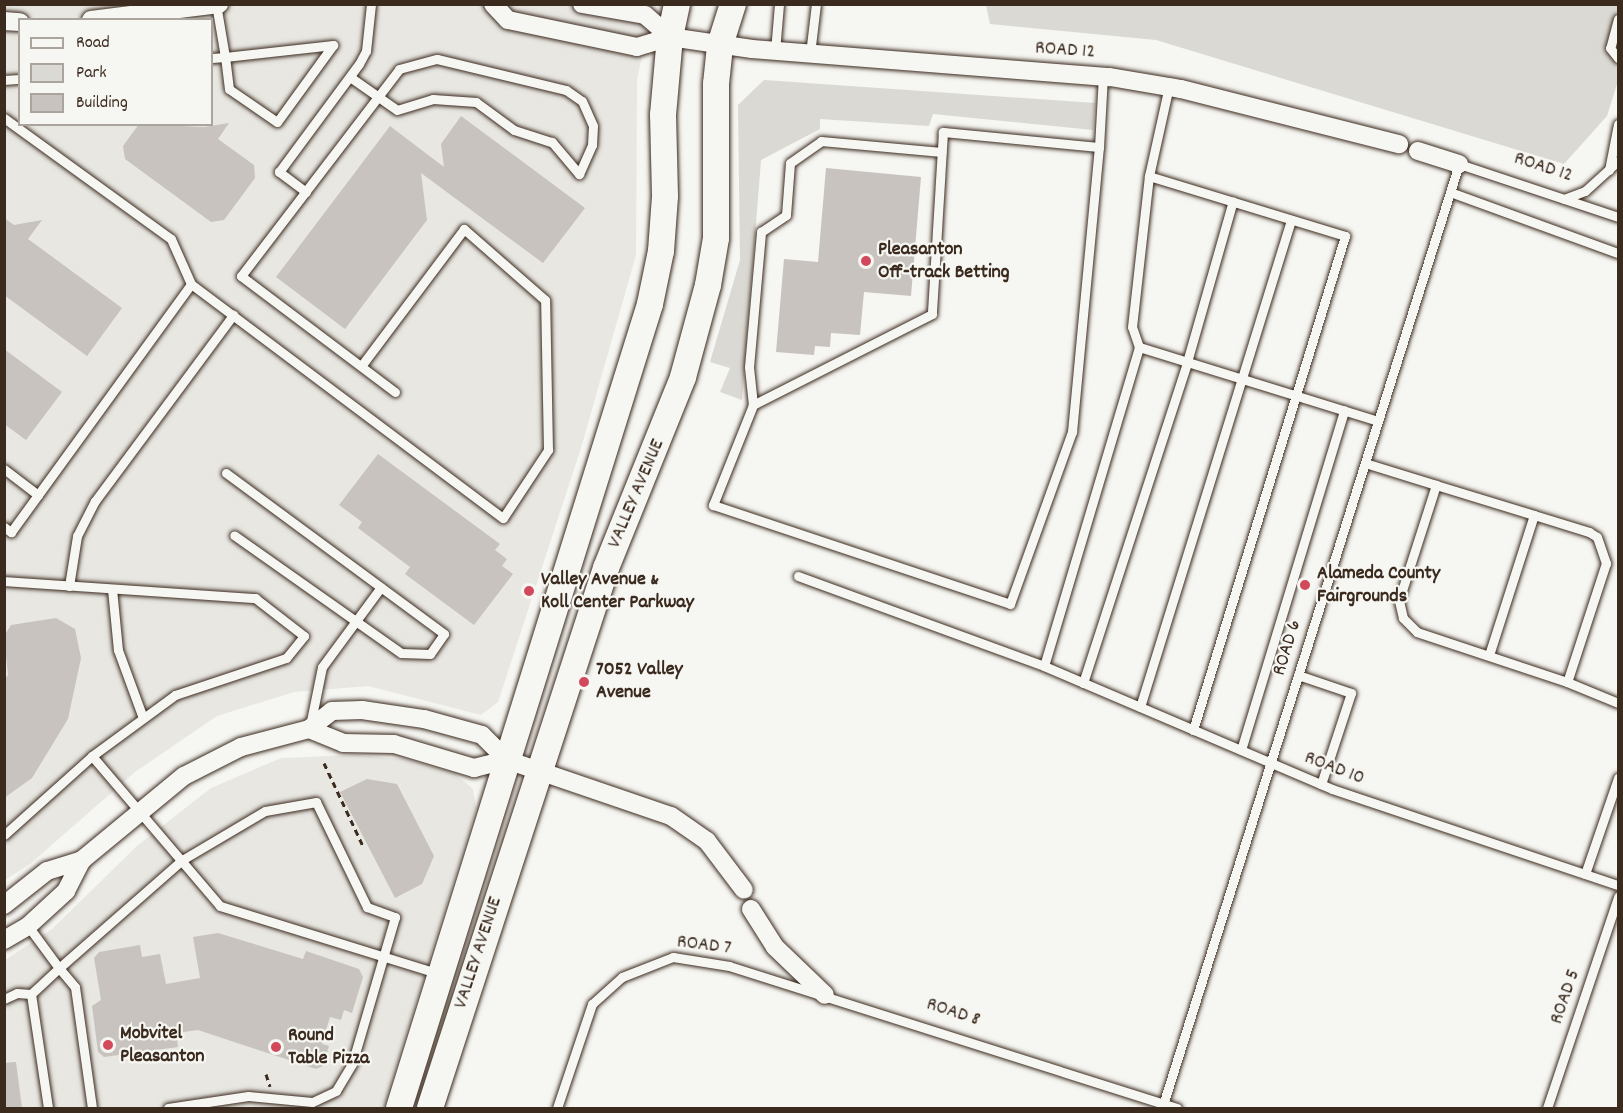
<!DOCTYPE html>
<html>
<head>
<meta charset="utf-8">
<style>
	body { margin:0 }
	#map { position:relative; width:1623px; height:1113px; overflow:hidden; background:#f6f6f2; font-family:Dekko,sans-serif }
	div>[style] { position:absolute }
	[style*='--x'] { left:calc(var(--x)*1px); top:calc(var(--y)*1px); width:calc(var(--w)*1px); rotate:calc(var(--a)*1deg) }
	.built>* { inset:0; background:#e8e7e2 }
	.green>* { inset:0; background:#dad9d3 }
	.building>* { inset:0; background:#c8c3be }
	.path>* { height:3px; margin-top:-1.5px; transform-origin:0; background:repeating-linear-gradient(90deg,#3b2a1e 0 6px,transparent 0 10.5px) }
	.roads { filter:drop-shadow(0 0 2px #3b2a1e) drop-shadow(0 0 2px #3b2a1e) }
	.service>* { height:9px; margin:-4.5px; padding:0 4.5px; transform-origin:4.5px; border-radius:4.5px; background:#f6f6f2 }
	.minor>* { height:18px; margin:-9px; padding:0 9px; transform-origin:9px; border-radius:9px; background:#f6f6f2 }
	.secondary>* { height:26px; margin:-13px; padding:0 13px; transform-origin:13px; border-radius:13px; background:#f6f6f2 }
	.dots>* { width:16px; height:16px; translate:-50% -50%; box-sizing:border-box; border:3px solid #f6f6f2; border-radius:50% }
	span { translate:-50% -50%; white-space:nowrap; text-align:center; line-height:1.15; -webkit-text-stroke:4.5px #f6f6f2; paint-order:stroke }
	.street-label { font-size:20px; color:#3b2a1e }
	.poi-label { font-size:20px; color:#3b2a1e; font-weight:700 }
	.left { translate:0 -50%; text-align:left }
	.frame { position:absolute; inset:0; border:6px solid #3b2a1e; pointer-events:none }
	.legend { position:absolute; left:18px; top:18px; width:195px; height:108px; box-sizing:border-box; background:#f6f6f2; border:2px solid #aba49d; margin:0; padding:8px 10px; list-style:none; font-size:18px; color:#3b2a1e }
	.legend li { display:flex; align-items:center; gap:12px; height:30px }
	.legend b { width:30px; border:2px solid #aba49d }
</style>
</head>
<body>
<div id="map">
	<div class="built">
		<div style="clip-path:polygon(evenodd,5px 5px,653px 5px,637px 79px,636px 255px,581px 448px,498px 702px,481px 715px,368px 686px,294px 692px,217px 716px,135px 772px,30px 864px,5px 880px,5px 5px,20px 20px,212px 20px,212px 124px,20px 124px,20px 20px)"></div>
		<div style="clip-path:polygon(355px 755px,404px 759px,454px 773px,473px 789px,476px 809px,383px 1108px,5px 1108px,5px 960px,52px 929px,137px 846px,211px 788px,281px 758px)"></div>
	</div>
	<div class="green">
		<div style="clip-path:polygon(986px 5px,1618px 5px,1618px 81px,1607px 116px,1564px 164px,1156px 40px,990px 24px)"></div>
		<div style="clip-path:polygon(764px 80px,1095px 103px,1093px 130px,933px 114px,929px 126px,820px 119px,820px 129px,761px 160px,742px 400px,720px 392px,730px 368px,710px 362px,740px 260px,738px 105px)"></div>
	</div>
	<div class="building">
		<div style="clip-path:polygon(461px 116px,585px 208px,543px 263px,421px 173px,427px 220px,345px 329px,276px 277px,390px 126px,444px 167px,441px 144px)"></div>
		<div style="clip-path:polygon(229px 123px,218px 139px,254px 165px,255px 178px,224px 220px,211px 222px,125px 159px,123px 146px,139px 124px,204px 127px)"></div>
		<div style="clip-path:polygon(826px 168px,921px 177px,911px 296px,864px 292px,860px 335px,831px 333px,830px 347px,815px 346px,814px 355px,776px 352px,784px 259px,818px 262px)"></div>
		<div style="clip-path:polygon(4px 218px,14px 225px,42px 220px,28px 239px,122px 308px,87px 356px,4px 295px)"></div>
		<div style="clip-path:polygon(4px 349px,62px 392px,26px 440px,4px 424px)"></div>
		<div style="clip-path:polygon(378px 454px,500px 544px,495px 550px,507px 559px,502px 566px,513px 574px,474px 625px,405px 574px,410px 567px,358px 528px,362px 522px,339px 505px)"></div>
		<div style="clip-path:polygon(56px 618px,75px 629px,81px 658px,68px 719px,32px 778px,4px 798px,4px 680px,8px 675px,4px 636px,11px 625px)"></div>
		<div style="clip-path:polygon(367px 779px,397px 784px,434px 856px,422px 884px,395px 898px,340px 792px)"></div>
		<div style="clip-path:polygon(218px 933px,303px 959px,306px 951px,359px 969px,363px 977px,352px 1013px,344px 1010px,341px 1020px,330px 1017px,322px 1044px,329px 1046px,323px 1066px,316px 1069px,198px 1030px,176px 1033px,178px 1047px,104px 1057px,98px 1052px,92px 1006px,101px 1000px,94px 958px,99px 952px,140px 945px,142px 957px,160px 954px,166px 984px,200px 978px,193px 937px)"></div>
		<div style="clip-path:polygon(16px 1062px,22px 1108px,4px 1108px,4px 1063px)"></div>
	</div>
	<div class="path">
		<div style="--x:324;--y:763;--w:94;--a:64.8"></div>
		<div style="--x:266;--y:1074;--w:13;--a:72"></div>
	</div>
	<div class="roads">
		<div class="service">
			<div style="--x:1618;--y:19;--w:30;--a:105"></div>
			<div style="--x:1610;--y:48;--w:13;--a:51"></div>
			<div style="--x:775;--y:51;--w:47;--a:-85.1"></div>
			<div style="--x:810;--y:54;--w:50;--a:-83.2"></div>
			<div style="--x:212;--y:58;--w:13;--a:-4"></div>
			<div style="--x:225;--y:57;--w:109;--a:-6.3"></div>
			<div style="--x:333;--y:45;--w:95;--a:126"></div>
			<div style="--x:277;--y:122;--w:58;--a:-145.5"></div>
			<div style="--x:229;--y:89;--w:32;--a:-97"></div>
			<div style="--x:225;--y:57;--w:54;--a:-99.6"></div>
			<div style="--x:350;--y:77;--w:57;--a:35.1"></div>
			<div style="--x:397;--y:110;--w:38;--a:-17"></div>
			<div style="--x:433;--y:99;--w:43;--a:4"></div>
			<div style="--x:476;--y:102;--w:47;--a:36.4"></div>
			<div style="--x:514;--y:130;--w:40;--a:18"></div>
			<div style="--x:552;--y:142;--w:42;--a:49.8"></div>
			<div style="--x:4;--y:80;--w:16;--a:-4"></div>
			<div style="--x:4;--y:118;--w:206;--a:35.9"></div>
			<div style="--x:171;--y:239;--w:49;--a:66"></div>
			<div style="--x:191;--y:284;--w:390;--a:36.9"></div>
			<div style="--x:503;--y:518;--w:82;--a:-56.5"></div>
			<div style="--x:548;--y:450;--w:150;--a:-91.1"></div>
			<div style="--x:545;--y:300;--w:108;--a:-138.8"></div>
			<div style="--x:464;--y:229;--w:171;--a:126.9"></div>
			<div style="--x:1099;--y:147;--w:157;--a:-174.5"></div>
			<div style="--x:943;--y:132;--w:182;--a:93.5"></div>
			<div style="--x:932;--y:314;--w:201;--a:153.1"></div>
			<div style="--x:753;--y:405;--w:108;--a:111.8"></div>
			<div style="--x:713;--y:505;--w:313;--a:18.4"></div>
			<div style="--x:1010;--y:604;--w:183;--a:-70.2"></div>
			<div style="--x:1072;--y:432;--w:286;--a:-84.6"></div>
			<div style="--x:1099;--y:147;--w:71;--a:-86.8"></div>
			<div style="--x:1609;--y:170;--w:47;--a:-78.9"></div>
			<div style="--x:1149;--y:176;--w:205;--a:17"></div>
			<div style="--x:1345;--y:236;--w:517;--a:107.1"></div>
			<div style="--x:306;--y:192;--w:34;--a:-143"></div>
			<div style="--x:279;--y:172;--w:134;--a:-53.5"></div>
			<div style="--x:359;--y:64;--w:15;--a:-62"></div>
			<div style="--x:366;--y:51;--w:47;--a:-83.9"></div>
			<div style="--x:1450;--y:192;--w:179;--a:20"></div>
			<div style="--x:1564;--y:199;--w:22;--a:-21"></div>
			<div style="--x:1585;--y:191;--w:45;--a:-42.3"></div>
			<div style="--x:1139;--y:347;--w:250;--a:17.2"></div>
			<div style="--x:395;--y:392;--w:193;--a:-143"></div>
			<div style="--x:241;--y:276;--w:260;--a:-52.6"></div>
			<div style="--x:399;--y:69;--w:39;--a:-15"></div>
			<div style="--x:437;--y:59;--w:133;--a:13.5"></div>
			<div style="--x:566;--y:90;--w:19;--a:35"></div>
			<div style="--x:582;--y:101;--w:27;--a:66"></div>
			<div style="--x:593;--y:126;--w:19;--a:93"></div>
			<div style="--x:592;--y:145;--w:32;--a:114"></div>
			<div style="--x:753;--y:405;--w:38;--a:-96"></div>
			<div style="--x:749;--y:367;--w:136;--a:-84.9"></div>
			<div style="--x:761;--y:232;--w:30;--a:-34"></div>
			<div style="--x:786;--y:215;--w:52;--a:-85.6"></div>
			<div style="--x:790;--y:163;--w:38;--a:-35"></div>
			<div style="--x:821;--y:141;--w:121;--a:5.2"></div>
			<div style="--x:1365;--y:463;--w:74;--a:17.2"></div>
			<div style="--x:1436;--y:485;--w:102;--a:17"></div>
			<div style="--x:1534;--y:515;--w:58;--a:17.2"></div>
			<div style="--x:1589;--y:532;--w:9;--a:32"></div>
			<div style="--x:1597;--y:537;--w:28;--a:71"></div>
			<div style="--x:1606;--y:563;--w:125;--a:108.1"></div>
			<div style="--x:1567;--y:682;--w:158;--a:-161.6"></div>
			<div style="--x:1417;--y:632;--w:20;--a:-135"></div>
			<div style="--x:1403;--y:618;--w:18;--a:-103"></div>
			<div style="--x:1399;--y:600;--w:121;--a:-72.2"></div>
			<div style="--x:4;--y:469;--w:43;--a:37.4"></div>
			<div style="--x:226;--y:473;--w:271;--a:36.4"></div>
			<div style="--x:444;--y:634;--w:24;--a:125"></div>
			<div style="--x:430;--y:654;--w:29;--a:-178"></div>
			<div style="--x:401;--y:653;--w:204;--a:-144.8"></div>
			<div style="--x:4;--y:527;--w:9;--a:36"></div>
			<div style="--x:11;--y:532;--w:306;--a:-54"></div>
			<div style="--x:798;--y:576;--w:262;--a:20.1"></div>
			<div style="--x:1044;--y:666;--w:313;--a:23.1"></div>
			<div style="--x:1332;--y:789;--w:302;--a:18.6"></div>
			<div style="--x:4;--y:581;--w:252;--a:3.9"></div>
			<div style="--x:255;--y:598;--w:62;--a:37.8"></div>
			<div style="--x:304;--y:636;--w:28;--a:129"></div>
			<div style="--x:286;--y:658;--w:117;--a:161.6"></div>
			<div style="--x:175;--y:695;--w:103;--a:143.7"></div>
			<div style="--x:92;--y:756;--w:118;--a:138.1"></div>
			<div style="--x:69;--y:586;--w:51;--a:-80.9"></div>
			<div style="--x:77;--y:536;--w:39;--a:-63"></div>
			<div style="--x:95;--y:501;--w:232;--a:-53.4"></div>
			<div style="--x:112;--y:589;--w:61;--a:84.4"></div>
			<div style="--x:118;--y:650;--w:72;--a:69.8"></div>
			<div style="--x:1489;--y:655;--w:147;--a:-72.2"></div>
			<div style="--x:1044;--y:666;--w:333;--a:-73.4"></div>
			<div style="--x:1139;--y:347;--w:21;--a:-109"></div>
			<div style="--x:1132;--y:327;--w:152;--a:-83.6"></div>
			<div style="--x:1149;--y:176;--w:92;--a:-77.5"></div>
			<div style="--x:1298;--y:675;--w:56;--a:18.8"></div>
			<div style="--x:1351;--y:693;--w:96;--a:108.2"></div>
			<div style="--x:1567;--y:682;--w:55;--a:22.4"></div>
			<div style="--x:1083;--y:683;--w:337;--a:-72"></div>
			<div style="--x:1187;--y:362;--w:167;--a:-74.1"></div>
			<div style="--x:1140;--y:707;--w:510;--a:-72.77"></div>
			<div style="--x:310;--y:726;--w:60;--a:-78.5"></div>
			<div style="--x:322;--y:667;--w:99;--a:-53.6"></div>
			<div style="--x:1241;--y:750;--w:355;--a:-73.1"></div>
			<div style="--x:92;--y:756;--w:197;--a:49.5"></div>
			<div style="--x:220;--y:906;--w:229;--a:17.2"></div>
			<div style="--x:1585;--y:874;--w:102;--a:-71"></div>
			<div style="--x:28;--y:926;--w:52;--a:53.6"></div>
			<div style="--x:59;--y:968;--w:38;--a:137"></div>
			<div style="--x:31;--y:994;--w:115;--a:81.5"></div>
			<div style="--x:4;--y:999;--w:14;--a:-25"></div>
			<div style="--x:17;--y:993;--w:14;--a:4"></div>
			<div style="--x:92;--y:1108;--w:122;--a:-98"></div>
			<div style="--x:75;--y:987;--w:25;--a:-130"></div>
			<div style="--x:59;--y:968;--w:164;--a:-41.3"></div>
			<div style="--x:182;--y:860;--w:96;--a:-30.6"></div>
			<div style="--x:265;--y:811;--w:52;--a:-10"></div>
			<div style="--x:316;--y:802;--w:117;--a:64.1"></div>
			<div style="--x:367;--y:907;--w:30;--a:20"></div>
			<div style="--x:395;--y:917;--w:153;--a:106.3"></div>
			<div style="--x:352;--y:1064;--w:31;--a:121"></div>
			<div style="--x:336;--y:1091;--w:26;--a:155"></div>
			<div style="--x:312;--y:1102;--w:64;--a:-174.6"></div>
			<div style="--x:248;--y:1096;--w:81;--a:171.5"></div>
			<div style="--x:557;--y:1108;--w:110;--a:-71.4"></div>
			<div style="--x:592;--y:1004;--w:40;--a:-42"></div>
			<div style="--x:622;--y:977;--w:55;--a:-21.4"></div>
			<div style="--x:673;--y:957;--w:57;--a:9.1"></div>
			<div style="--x:729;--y:966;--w:470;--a:17.6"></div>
			<div style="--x:1162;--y:1108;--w:990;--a:-72.54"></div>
			<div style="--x:1459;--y:164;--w:168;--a:18.4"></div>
			<div style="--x:1547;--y:1108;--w:223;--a:-71.4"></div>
		</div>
		<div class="minor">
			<div style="--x:493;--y:4;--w:22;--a:47"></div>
			<div style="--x:508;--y:20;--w:132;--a:11.8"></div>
			<div style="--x:637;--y:47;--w:34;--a:-17"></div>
			<div style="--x:670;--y:37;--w:83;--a:8.3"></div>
			<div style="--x:752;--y:49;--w:359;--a:4.5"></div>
			<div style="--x:1110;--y:77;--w:72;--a:9.6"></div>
			<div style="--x:1181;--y:89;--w:225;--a:14.2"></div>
			<div style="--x:582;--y:4;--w:64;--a:9.9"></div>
			<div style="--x:645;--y:15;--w:33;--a:41"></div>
			<div style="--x:91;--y:20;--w:129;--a:-7.1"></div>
			<div style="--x:4;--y:21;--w:16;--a:4"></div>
			<div style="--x:1418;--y:151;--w:43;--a:17.6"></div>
			<div style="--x:309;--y:729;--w:37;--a:22"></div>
			<div style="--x:343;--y:743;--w:51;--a:1.1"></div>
			<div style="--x:394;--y:744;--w:84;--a:16.7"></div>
			<div style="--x:474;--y:768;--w:34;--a:-14"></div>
			<div style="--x:4;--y:905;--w:55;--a:-38.3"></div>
			<div style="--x:47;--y:871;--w:37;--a:-17"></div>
			<div style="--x:751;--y:909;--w:45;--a:57.7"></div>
			<div style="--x:775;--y:947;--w:69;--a:43.8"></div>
			<div style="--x:4;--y:940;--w:28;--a:-30"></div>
			<div style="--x:28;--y:926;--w:52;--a:-42.6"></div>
			<div style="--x:66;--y:891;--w:35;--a:-63"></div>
			<div style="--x:82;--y:860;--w:132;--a:-39.5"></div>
			<div style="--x:184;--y:776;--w:64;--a:-27"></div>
			<div style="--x:241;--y:747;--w:70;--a:-14.8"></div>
			<div style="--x:309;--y:729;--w:29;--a:-38"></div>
			<div style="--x:332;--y:711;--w:30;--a:-2"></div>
			<div style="--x:362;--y:710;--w:63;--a:8.3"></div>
			<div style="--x:424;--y:719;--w:60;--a:15.4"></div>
			<div style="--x:482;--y:735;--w:35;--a:45"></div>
			<div style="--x:507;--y:760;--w:173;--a:18.9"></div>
			<div style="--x:671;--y:816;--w:44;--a:34.8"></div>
			<div style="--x:707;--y:841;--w:61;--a:52.9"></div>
		</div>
		<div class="secondary">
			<div style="--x:399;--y:1108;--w:842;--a:-72.66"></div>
			<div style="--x:650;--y:304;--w:54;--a:-78.3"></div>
			<div style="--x:661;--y:251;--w:55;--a:-85.8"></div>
			<div style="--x:665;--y:196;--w:81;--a:-91.4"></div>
			<div style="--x:663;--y:115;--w:78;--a:-84.9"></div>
			<div style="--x:670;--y:37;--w:34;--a:-78"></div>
			<div style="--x:430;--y:1108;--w:568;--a:-71.95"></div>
			<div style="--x:606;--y:568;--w:206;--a:-68"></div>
			<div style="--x:683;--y:377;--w:95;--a:-74.8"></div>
			<div style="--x:708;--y:285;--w:48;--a:-80.3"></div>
			<div style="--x:716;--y:238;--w:154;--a:-90"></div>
			<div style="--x:716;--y:84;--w:39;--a:-84"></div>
			<div style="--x:720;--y:45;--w:43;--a:-72.4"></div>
		</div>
	</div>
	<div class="dots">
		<div style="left:866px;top:261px;background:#d1495b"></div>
		<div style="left:1305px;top:585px;background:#d1495b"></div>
		<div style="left:529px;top:591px;background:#d1495b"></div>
		<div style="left:584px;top:682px;background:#d1495b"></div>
		<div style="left:108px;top:1045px;background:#d1495b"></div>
		<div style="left:276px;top:1047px;background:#d1495b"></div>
	</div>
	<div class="street-label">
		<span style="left:1065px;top:51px;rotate:4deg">ROAD 12</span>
		<span style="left:1543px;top:168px;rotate:18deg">ROAD 12</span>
		<span style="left:637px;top:494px;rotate:-67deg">VALLEY AVENUE</span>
		<span style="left:1288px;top:648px;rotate:-73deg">ROAD 6</span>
		<span style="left:1334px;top:769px;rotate:21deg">ROAD 10</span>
		<span style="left:704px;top:946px;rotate:7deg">ROAD 7</span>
		<span style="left:479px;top:953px;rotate:-72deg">VALLEY AVENUE</span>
		<span style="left:1566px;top:997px;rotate:-71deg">ROAD 5</span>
		<span style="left:953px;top:1013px;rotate:18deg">ROAD 8</span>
	</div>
	<div class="poi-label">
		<span class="left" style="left:878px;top:262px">Pleasanton<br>Off-track Betting</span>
		<span class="left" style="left:1317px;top:586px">Alameda County<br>Fairgrounds</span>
		<span class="left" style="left:541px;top:592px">Valley Avenue &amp;<br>Koll Center Parkway</span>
		<span class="left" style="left:596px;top:682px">7052 Valley<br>Avenue</span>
		<span class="left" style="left:120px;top:1046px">Mobvitel<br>Pleasanton</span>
		<span class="left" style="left:288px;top:1048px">Round<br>Table Pizza</span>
	</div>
	<div class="frame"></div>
	<ul class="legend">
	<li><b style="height:8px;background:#f6f6f2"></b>Road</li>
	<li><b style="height:16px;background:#dad9d3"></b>Park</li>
	<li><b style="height:16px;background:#c8c3be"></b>Building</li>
	</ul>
</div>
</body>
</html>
